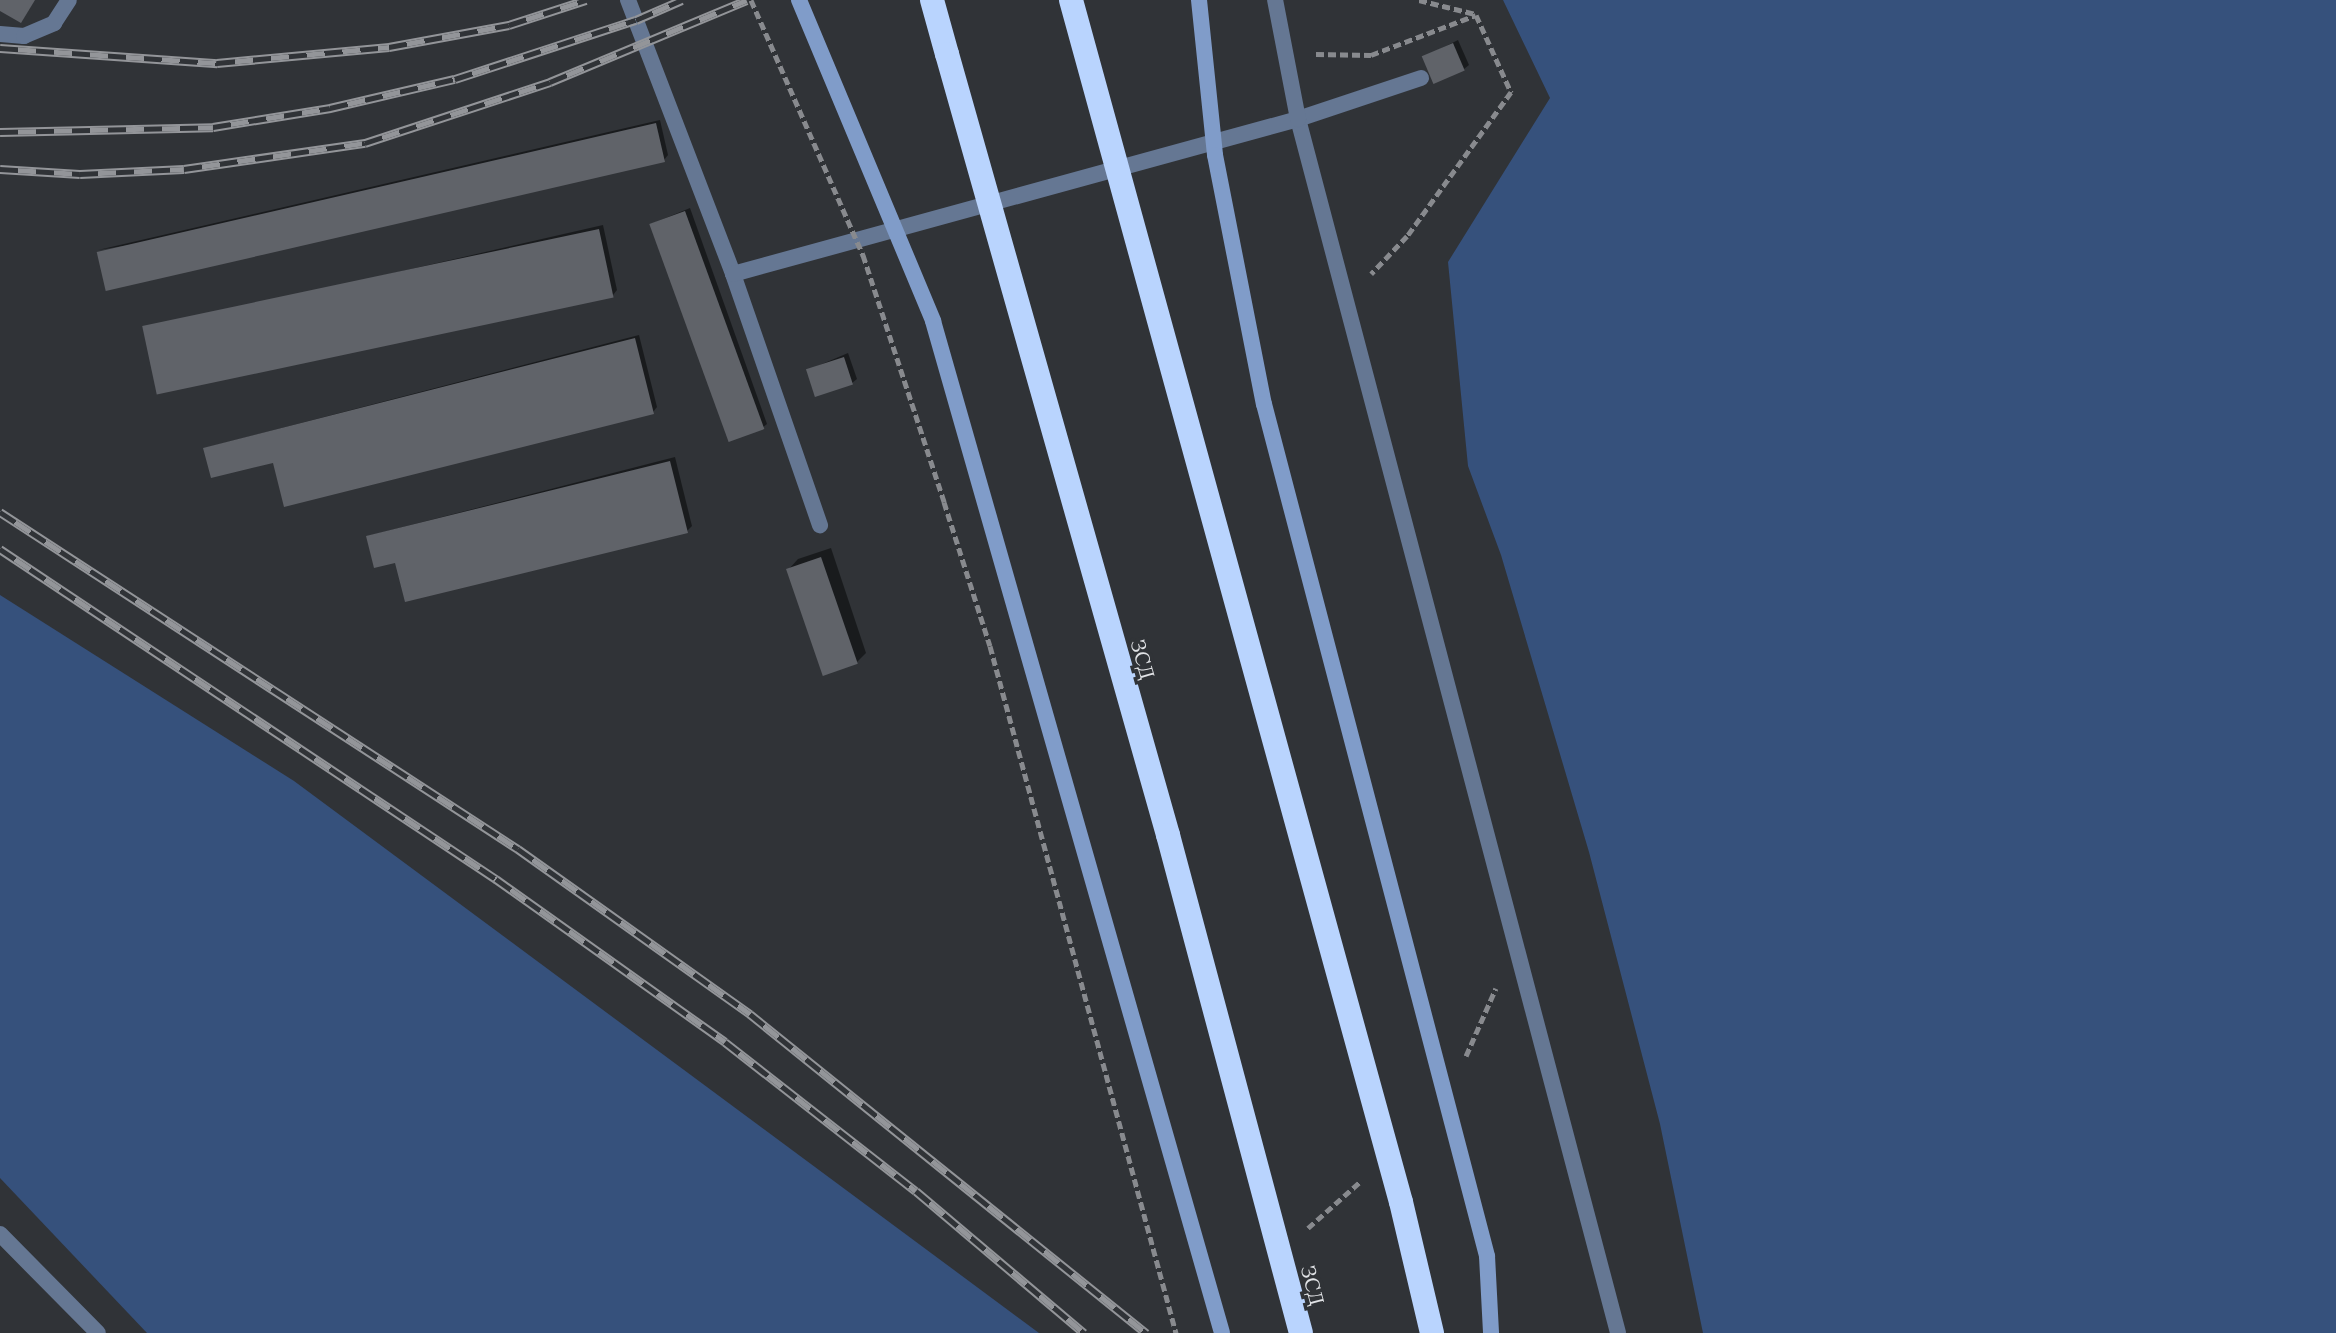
<!DOCTYPE html>
<html>
<head>
<meta charset="utf-8">
<style>
	body { margin:0 }
	#map { position:relative; width:2336px; height:1333px; overflow:hidden; background:#303337; font-family:Lora,serif }
	div>[style] { position:absolute }
	[style*='--x'] { left:calc(var(--x)*1px); top:calc(var(--y)*1px); width:calc(var(--w)*1px); rotate:calc(var(--a)*1deg) }
	.green>* { inset:0; background:#36517c }
	.shadow>* { inset:0; background:#0007 }
	.building>* { inset:0; background:#606369; transform-origin:0 0 }
	.path>* { height:5px; margin-top:-2.5px; transform-origin:0; background:repeating-linear-gradient(90deg,#888a8e 0 8px,transparent 0 12px) }
	.service>* { height:16px; margin:-8px; padding:0 8px; transform-origin:8px; border-radius:8px; background:#657793 }
	.minor>* { height:16px; margin:-8px; padding:0 8px; transform-origin:8px; border-radius:8px; background:#657793 }
	.motorway>* { height:24px; margin:-12px; padding:0 12px; transform-origin:12px; border-radius:12px; background:#b9d4fe }
	.rail>* { height:9px; margin-top:-4.5px; transform-origin:0; background:repeating-linear-gradient(90deg,#303337 0 18px,#939599 0 36px); box-sizing:border-box; border-block:2px solid #939599 }
	.path-bridge>* { height:5px; margin-top:-2.5px; transform-origin:0; background:repeating-linear-gradient(90deg,#888a8e 0 8px,transparent 0 12px) }
	.secondary-bridge>* { height:16px; margin:-8px; padding:0 8px; transform-origin:8px; border-radius:8px; background:#809cc9 }
	.motorway-bridge>* { height:24px; margin:-12px; padding:0 12px; transform-origin:12px; border-radius:12px; background:#b9d4fe }
	span { translate:-50% -50%; white-space:nowrap; text-align:center; line-height:1.15; -webkit-text-stroke:7px #303337; paint-order:stroke }
	.street-label { font-size:20px; color:#e1e3e6 }
</style>
</head>
<body>
<div id="map">
	<div class="green">
		<div style="clip-path:polygon(1503px 0,2336px 0,2336px 1333px,1703px 1333px,1660px 1124px,1589px 852px,1501px 555px,1468px 466px,1448px 262px,1550px 98px)"></div>
		<div style="clip-path:polygon(0 595px,294px 781px,1039px 1333px,147px 1333px,0 1178px)"></div>
	</div>
	<div class="shadow">
		<div style="clip-path:polygon(1458px 40px,1469px 65px,1464px 69px,1424px 57px)"></div>
		<div style="clip-path:polygon(660px 120px,668px 155px,664px 160px,98px 250px)"></div>
		<div style="clip-path:polygon(690px 208px,767px 424px,762px 428px,651px 224px)"></div>
		<div style="clip-path:polygon(603px 225px,617px 290px,613px 295px,145px 330px)"></div>
		<div style="clip-path:polygon(639px 335px,657px 407px,653px 412px,275px 460px,205px 448px)"></div>
		<div style="clip-path:polygon(848px 353px,857px 379px,852px 383px,808px 370px)"></div>
		<div style="clip-path:polygon(675px 457px,692px 526px,687px 531px,397px 560px,368px 536px)"></div>
		<div style="clip-path:polygon(831px 548px,866px 653px,856px 663px,788px 570px,798px 559px)"></div>
	</div>
	<div class="building">
		<div style="clip-path:polygon(0 0,35px 0,21px 23px,0 11px)"></div>
		<div style="left:1453px;top:43px;width:30px;height:34px;rotate:67deg"></div>
		<div style="left:656px;top:123px;width:40px;height:574px;rotate:77deg"></div>
		<div style="left:685px;top:211px;width:232px;height:38px;rotate:70deg"></div>
		<div style="left:599px;top:229px;width:70px;height:467px;rotate:78deg"></div>
		<div style="clip-path:polygon(635px 338px,654px 414px,284px 507px,273px 463px,211px 478px,203px 448px)"></div>
		<div style="left:844px;top:357px;width:29px;height:40px;rotate:72deg"></div>
		<div style="clip-path:polygon(670px 461px,688px 533px,405px 602px,395px 563px,374px 568px,366px 536px)"></div>
		<div style="left:821px;top:557px;width:113px;height:37px;rotate:71deg"></div>
	</div>
	<div class="path">
		<div style="--x:1419;--y:0;--w:58;--a:14"></div>
		<div style="--x:1316;--y:54;--w:55;--a:1"></div>
		<div style="--x:1371;--y:55;--w:112;--a:-20.9"></div>
		<div style="--x:1476;--y:15;--w:85;--a:65.6"></div>
		<div style="--x:1511;--y:92;--w:178;--a:125.8"></div>
		<div style="--x:1407;--y:236;--w:52;--a:133.5"></div>
		<div style="--x:1466;--y:1056;--w:74;--a:-66.2"></div>
		<div style="--x:1308;--y:1228;--w:71;--a:-41.6"></div>
	</div>
	<div class="service">
		<div style="--x:0;--y:34;--w:24;--a:5"></div>
		<div style="--x:24;--y:36;--w:33;--a:-23"></div>
		<div style="--x:54;--y:23;--w:27;--a:-57"></div>
		<div style="--x:1421;--y:78;--w:130;--a:161.6"></div>
		<div style="--x:1298;--y:119;--w:1255;--a:75.23"></div>
		<div style="--x:733;--y:274;--w:266;--a:70.9"></div>
	</div>
	<div class="minor">
		<div style="--x:628;--y:0;--w:293;--a:69"></div>
		<div style="--x:733;--y:274;--w:586;--a:-15.34"></div>
		<div style="--x:1298;--y:119;--w:121;--a:-100.9"></div>
		<div style="--x:0;--y:1234;--w:139;--a:45.3"></div>
	</div>
	<div class="motorway">
		<div style="--x:932;--y:0;--w:56;--a:74.5"></div>
	</div>
	<div class="rail">
		<div style="--x:0;--y:48;--w:218;--a:4"></div>
		<div style="--x:217;--y:63;--w:173;--a:-5.3"></div>
		<div style="--x:389;--y:47;--w:122;--a:-10.4"></div>
		<div style="--x:509;--y:25;--w:81;--a:-18"></div>
		<div style="--x:0;--y:132;--w:213;--a:-1.3"></div>
		<div style="--x:213;--y:127;--w:119;--a:-9.2"></div>
		<div style="--x:330;--y:108;--w:128;--a:-13.1"></div>
		<div style="--x:455;--y:79;--w:190;--a:-18.1"></div>
		<div style="--x:636;--y:20;--w:50;--a:-23.5"></div>
		<div style="--x:0;--y:169;--w:80;--a:3.6"></div>
		<div style="--x:80;--y:174;--w:104;--a:-2.8"></div>
		<div style="--x:184;--y:169;--w:183;--a:-8.2"></div>
		<div style="--x:365;--y:143;--w:195;--a:-18.2"></div>
		<div style="--x:550;--y:82;--w:213;--a:-22.6"></div>
		<div style="--x:0;--y:512;--w:618;--a:33.05"></div>
		<div style="--x:518;--y:849;--w:285;--a:35.4"></div>
		<div style="--x:750;--y:1014;--w:509;--a:38.85"></div>
		<div style="--x:0;--y:549;--w:596;--a:33.64"></div>
		<div style="--x:496;--y:879;--w:281;--a:35.4"></div>
		<div style="--x:725;--y:1042;--w:242;--a:38"></div>
		<div style="--x:916;--y:1191;--w:220;--a:40.2"></div>
	</div>
	<div class="path-bridge">
		<div style="--x:751;--y:0;--w:279;--a:66.3"></div>
		<div style="--x:863;--y:255;--w:260;--a:71.8"></div>
		<div style="--x:944;--y:502;--w:151;--a:72.3"></div>
		<div style="--x:990;--y:646;--w:712;--a:74.85"></div>
	</div>
	<div class="secondary-bridge">
		<div style="--x:799;--y:0;--w:348;--a:67.3"></div>
		<div style="--x:933;--y:321;--w:1052;--a:74.06"></div>
		<div style="--x:1199;--y:0;--w:156;--a:84.1"></div>
		<div style="--x:1215;--y:155;--w:254;--a:78.9"></div>
		<div style="--x:1264;--y:404;--w:881;--a:75.33"></div>
		<div style="--x:1487;--y:1256;--w:77;--a:87"></div>
	</div>
	<div class="motorway-bridge">
		<div style="--x:1071;--y:0;--w:1246;--a:74.65"></div>
		<div style="--x:1401;--y:1202;--w:135;--a:76.7"></div>
		<div style="--x:947;--y:54;--w:812;--a:74.2"></div>
		<div style="--x:1168;--y:835;--w:515;--a:75.05"></div>
	</div>
	<div class="street-label">
		<span style="left:1143px;top:659px;rotate:74deg">ЗСД</span>
		<span style="left:1313px;top:1285px;rotate:75deg">ЗСД</span>
	</div>
</div>
</body>
</html>
